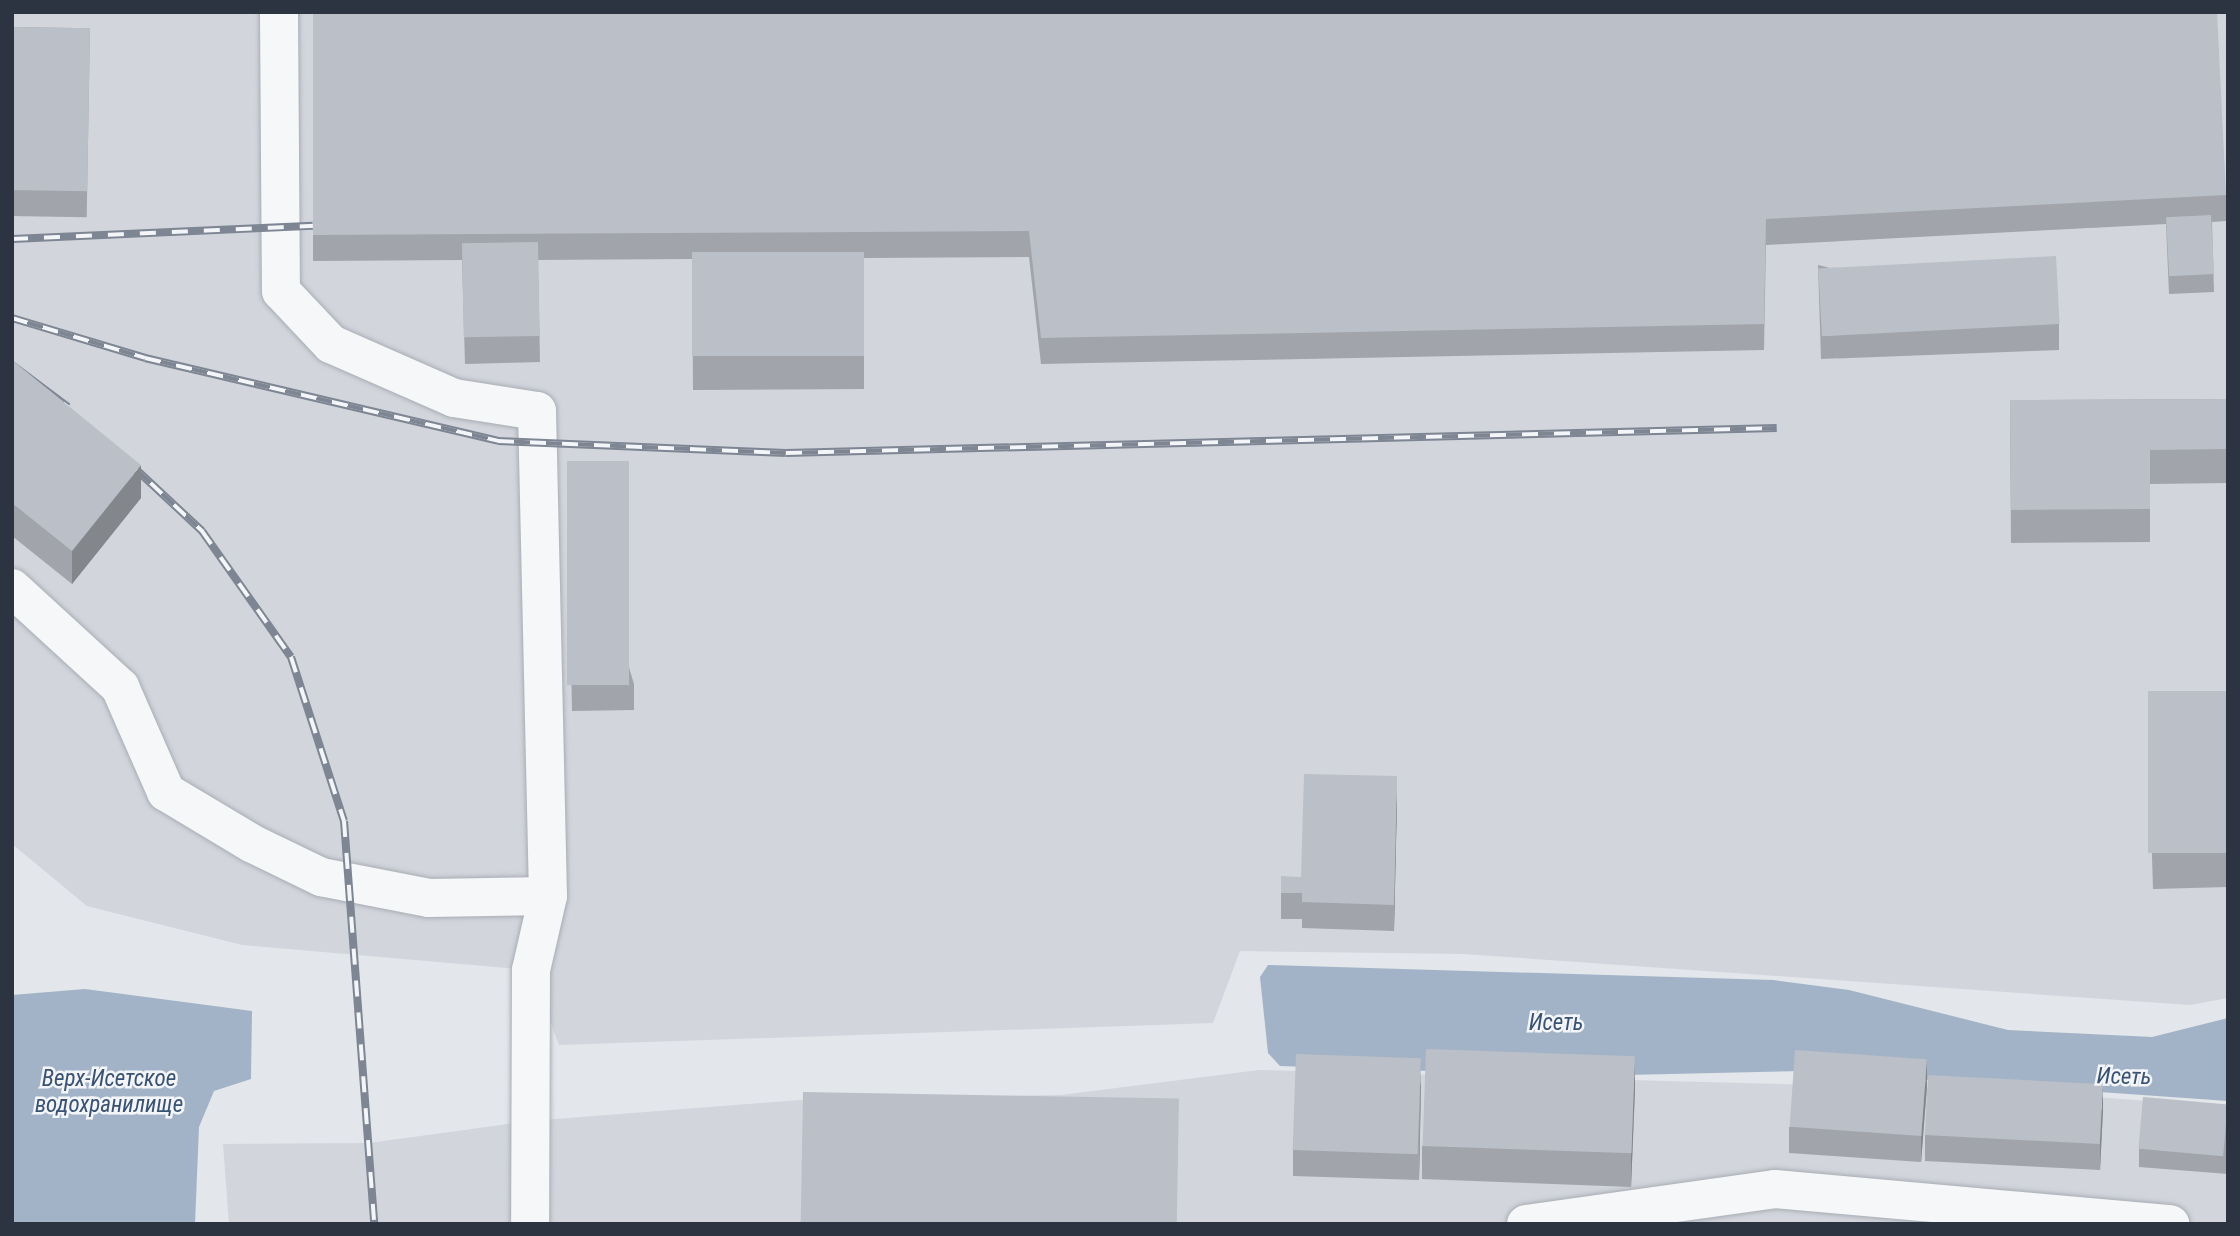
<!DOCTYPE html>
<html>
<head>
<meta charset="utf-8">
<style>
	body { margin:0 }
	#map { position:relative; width:2240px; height:1236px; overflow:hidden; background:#e3e6ea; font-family:"Roboto Condensed",sans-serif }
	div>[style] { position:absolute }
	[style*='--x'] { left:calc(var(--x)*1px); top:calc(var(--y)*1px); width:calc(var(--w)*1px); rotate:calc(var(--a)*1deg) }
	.built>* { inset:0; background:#d2d5dc }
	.water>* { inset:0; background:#a2b3c7 }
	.roads { filter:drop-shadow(0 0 2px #a8adb4) drop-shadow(0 0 2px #a8adb4) }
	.minor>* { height:38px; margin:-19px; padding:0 19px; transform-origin:19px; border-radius:19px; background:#f6f7f9 }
	.rail>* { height:8px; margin-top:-4px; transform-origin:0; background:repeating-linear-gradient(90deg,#f3f5f8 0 16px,#7e8693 0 32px); box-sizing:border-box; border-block:2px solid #7e8693 }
	.wall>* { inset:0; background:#a1a4ab; transform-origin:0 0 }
	.shaded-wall>* { inset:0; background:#83868b }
	.building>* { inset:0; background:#bbbfc7; transform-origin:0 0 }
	span { translate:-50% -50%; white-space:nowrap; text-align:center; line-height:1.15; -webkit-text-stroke:5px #f3f5f8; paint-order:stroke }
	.water-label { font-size:23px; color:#395272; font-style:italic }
	.frame { position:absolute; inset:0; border:14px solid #2c3441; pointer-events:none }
</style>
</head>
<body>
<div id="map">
	<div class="built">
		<div style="clip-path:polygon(12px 12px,2228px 12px,2228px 998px,2190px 1005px,1464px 954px,1240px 951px,1213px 1023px,559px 1045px,531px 970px,242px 945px,87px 906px,12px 844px)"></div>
		<div style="clip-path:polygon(1259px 1070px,2002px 1090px,2228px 1107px,2228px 1224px,229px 1224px,223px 1144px,369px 1143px,530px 1121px,800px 1100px,1061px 1095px)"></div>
	</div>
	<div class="water">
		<div style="clip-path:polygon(1268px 965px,1773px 980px,1849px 990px,2008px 1030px,2152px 1037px,2228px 1018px,2228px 1101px,1803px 1071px,1582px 1076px,1280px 1066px,1268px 1053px,1260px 977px)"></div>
		<div style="clip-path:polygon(85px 989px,252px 1011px,251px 1079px,214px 1091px,199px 1127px,195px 1224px,12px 1224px,12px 995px)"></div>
	</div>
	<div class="roads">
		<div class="minor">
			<div style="--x:279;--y:12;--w:279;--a:89.6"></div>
			<div style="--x:281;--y:291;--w:73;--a:46.7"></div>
			<div style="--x:331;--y:344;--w:134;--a:23.7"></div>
			<div style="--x:454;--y:398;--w:84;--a:8.9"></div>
			<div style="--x:537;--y:411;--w:485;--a:88.7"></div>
			<div style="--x:548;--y:896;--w:76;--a:102.9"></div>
			<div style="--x:531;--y:970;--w:254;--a:90.2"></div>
			<div style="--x:12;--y:588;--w:147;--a:42.5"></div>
			<div style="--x:120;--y:687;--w:115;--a:66.3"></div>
			<div style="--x:166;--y:792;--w:101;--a:30.9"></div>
			<div style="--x:253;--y:844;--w:76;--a:25.9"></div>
			<div style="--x:321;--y:877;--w:110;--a:11"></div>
			<div style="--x:429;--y:898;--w:119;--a:-1"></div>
			<div style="--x:1526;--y:1224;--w:251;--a:-8"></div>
			<div style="--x:1775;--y:1189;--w:397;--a:5.1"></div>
		</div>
	</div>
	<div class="rail">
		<div style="--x:12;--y:239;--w:301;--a:-2.5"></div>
		<div style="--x:12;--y:318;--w:139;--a:16.7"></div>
		<div style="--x:145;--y:358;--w:363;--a:13.2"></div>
		<div style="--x:498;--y:441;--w:288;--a:2.4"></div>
		<div style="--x:786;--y:453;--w:991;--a:-1.45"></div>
		<div style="--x:12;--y:365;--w:70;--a:36.9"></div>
		<div style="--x:127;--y:461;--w:103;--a:43"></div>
		<div style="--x:202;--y:531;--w:154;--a:54.8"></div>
		<div style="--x:291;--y:657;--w:172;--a:72.1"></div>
		<div style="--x:344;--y:821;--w:404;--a:85.7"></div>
	</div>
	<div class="wall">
		<div style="clip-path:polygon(313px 12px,2226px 195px,2226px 221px,2212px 222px,2214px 292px,2169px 294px,2166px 224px,1766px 245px,1764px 350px,1041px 364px,1029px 257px,864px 258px,864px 389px,693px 390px,692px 259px,538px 260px,540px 362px,465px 364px,462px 260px,313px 261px)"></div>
		<div style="left:12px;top:27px;width:78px;height:189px;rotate:1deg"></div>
		<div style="clip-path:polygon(1818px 265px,2059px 324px,2059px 350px,1821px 359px)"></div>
		<div style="clip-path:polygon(12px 360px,141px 498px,72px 584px,12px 536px)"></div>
		<div style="clip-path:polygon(2228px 399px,2228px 483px,2150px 484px,2150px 542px,2011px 543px,2010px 400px)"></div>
		<div style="clip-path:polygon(567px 461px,634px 684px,634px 710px,572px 711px)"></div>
		<div style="clip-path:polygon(2228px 691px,2228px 887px,2153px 889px,2148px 727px,2148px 694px)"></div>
		<div style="clip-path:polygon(1397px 802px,1394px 931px,1302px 928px,1302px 919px,1281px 919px,1281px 893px)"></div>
		<div style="clip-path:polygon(1421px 1084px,1419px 1180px,1293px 1176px,1293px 1150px)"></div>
		<div style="clip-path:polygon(1927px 1086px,1921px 1162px,1789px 1153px,1789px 1127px)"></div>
		<div style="clip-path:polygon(1635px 1089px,1631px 1187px,1422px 1179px,1422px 1146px)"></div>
		<div style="clip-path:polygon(2228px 1104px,2228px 1174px,2139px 1167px,2139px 1149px)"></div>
		<div style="clip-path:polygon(2103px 1109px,2100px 1170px,1925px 1161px,1925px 1135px)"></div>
	</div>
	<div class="shaded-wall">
		<div style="clip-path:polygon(141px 465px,141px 498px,72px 584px,72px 551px)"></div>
		<div style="clip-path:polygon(1397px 776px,1397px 802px,1394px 931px,1394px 905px)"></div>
		<div style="clip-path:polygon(1635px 1056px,1635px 1089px,1631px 1187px,1631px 1154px)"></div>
		<div style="clip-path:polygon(1421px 1058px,1421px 1084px,1419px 1180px,1419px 1154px)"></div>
		<div style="clip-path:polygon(1927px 1060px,1927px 1086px,1921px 1162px,1921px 1136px)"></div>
		<div style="clip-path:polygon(2103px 1083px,2103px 1109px,2100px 1170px,2100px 1144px)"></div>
	</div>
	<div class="building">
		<div style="clip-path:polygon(313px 12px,2217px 12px,2226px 195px,1766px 219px,1764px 324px,1041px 338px,1029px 231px,313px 235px)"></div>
		<div style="left:12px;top:27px;width:78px;height:163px;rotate:1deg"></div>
		<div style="left:2211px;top:215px;width:59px;height:45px;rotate:87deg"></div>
		<div style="left:538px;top:242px;width:94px;height:76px;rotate:89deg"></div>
		<div style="left:864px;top:252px;width:104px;height:172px;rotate:90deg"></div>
		<div style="left:2056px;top:256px;width:68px;height:238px;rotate:87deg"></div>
		<div style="clip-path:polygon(12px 360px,141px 465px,72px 551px,12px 503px)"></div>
		<div style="clip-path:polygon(2228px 399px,2228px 449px,2150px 450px,2150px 509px,2011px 510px,2010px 400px)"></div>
		<div style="left:567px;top:461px;width:62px;height:224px"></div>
		<div style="left:2228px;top:691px;width:162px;height:80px;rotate:90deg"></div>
		<div style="clip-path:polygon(1304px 774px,1397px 776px,1394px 905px,1302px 902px,1302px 893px,1281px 893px,1281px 876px,1301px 877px)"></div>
		<div style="left:1426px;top:1049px;width:209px;height:97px;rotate:2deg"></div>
		<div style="left:1795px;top:1050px;width:132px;height:77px;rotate:4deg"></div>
		<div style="left:1296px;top:1054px;width:125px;height:96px;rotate:2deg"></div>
		<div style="left:1928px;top:1075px;width:175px;height:60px;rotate:3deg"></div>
		<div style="left:803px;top:1092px;width:376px;height:132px;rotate:1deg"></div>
		<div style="left:2143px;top:1097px;width:85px;height:52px;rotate:5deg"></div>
	</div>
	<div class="water-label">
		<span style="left:1556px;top:1023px">Исеть</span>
		<span style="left:2124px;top:1077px;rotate:1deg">Исеть</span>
		<span style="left:109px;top:1092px">Верх-Исетское<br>водохранилище</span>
	</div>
	<div class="frame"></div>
</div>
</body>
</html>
